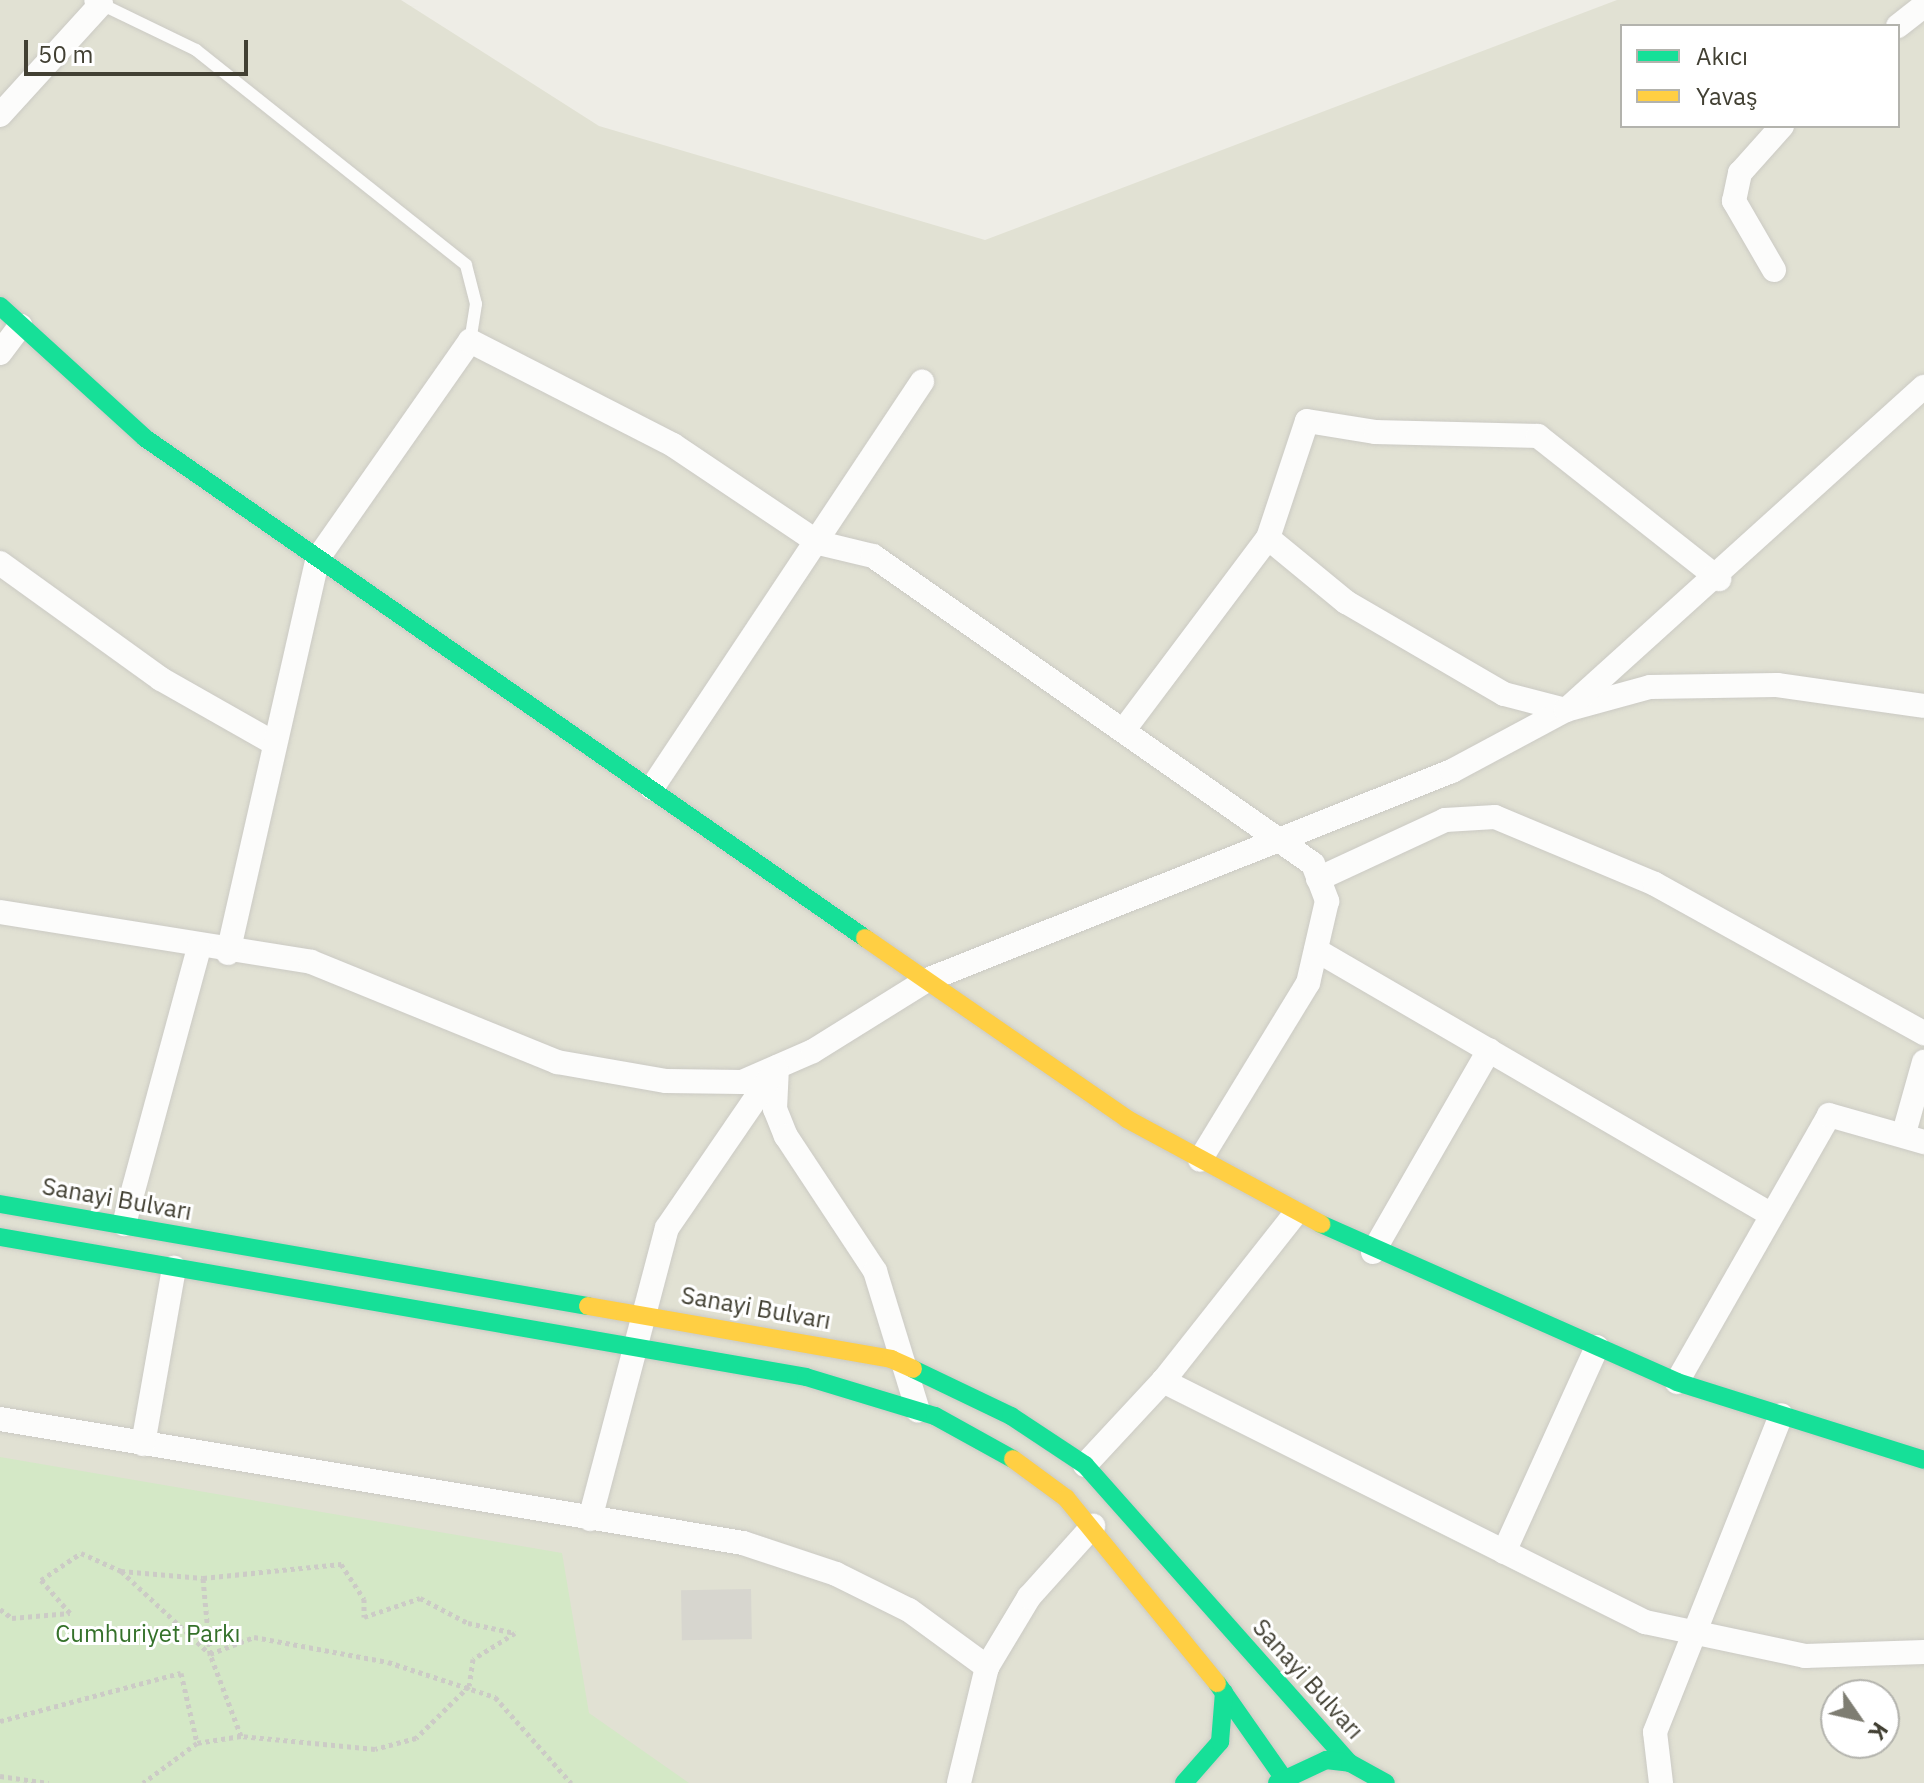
<!DOCTYPE html>
<html>
<head>
<meta charset="utf-8">
<style>
	body { margin:0 }
	#map { position:relative; width:1924px; height:1783px; overflow:hidden; background:#eeede6; font-family:"IBM Plex Sans",sans-serif }
	div>[style] { position:absolute }
	[style*='--x'] { left:calc(var(--x)*1px); top:calc(var(--y)*1px); width:calc(var(--w)*1px); rotate:calc(var(--a)*1deg) }
	.residential>* { inset:0; background:#e1e1d3 }
	.green>* { inset:0; background:#d4e8c6 }
	.building>* { inset:0; background:#d7d6cf; transform-origin:0 0 }
	.path>* { height:5px; margin-top:-2.5px; transform-origin:0; background:repeating-linear-gradient(90deg,#cccbc6 0 4px,transparent 0 8px) }
	.roads { filter:drop-shadow(0 0 2px #cbcac4) drop-shadow(0 0 2px #cbcac4) }
	.lane>* { height:12px; margin:-6px; padding:0 6px; transform-origin:6px; border-radius:6px; background:#fcfcfb }
	.street>* { height:24px; margin:-12px; padding:0 12px; transform-origin:12px; border-radius:12px; background:#fcfcfb }
	.fast>* { height:18px; margin:-9px; padding:0 9px; transform-origin:9px; border-radius:9px; background:#16e098 }
	.slow>* { height:18px; margin:-9px; padding:0 9px; transform-origin:9px; border-radius:9px; background:#ffcf43 }
	span { translate:-50% -50%; white-space:nowrap; text-align:center; line-height:1.15; -webkit-text-stroke:6px #fff; paint-order:stroke }
	.street-label { font-size:24px; color:#424033 }
	.park-label { font-size:24px; color:#35712a }
	.legend { position:absolute; left:1620px; top:24px; width:280px; height:104px; box-sizing:border-box; background:#fff; border:2px solid #b3b3ad; margin:0; padding:10px 14px; list-style:none; font-size:24px; color:#424033 }
	.legend li { display:flex; align-items:center; gap:16px; height:40px }
	.legend b { width:40px; border:2px solid #b3b3ad }
	.north { position:absolute; left:1820px; top:1679px; width:80px; height:80px; box-sizing:border-box; background:#fff; border:2px solid #b3b3ad; border-radius:50%; rotate:124deg; font-size:22px; font-weight:700; line-height:32px; text-align:center; color:#424033 }
	.north::after { content:''; display:block; margin:auto; width:28px; height:36px; background:#7e7d72; clip-path:polygon(50% 0,100% 100%,50% 72%,0 100%) }
	.scale { position:absolute; left:24px; top:40px; width:224px; height:36px; box-sizing:border-box; border:4px solid #424033; border-top:0; padding-left:10px; font-size:24px; line-height:28px; white-space:nowrap; color:#424033; -webkit-text-stroke:6px #fff; paint-order:stroke }
</style>
</head>
<body>
<div id="map">
	<div class="residential">
		<div style="clip-path:polygon(evenodd,0 0,401px 0,599px 126px,985px 240px,1617px 0,1924px 0,1924px 1783px,0 1783px,0 0,1622px 26px,1898px 26px,1898px 126px,1622px 126px,1622px 26px,0 0,1836px 1695px,1884px 1695px,1884px 1743px,1836px 1743px,1836px 1695px)"></div>
	</div>
	<div class="green">
		<div style="clip-path:polygon(0 1457px,562px 1553px,589px 1713px,689px 1783px,0 1783px)"></div>
	</div>
	<div class="building">
		<div style="left:751px;top:1589px;width:50px;height:70px;rotate:89deg"></div>
	</div>
	<div class="path">
		<div style="--x:121;--y:1571;--w:122;--a:43"></div>
		<div style="--x:210;--y:1654;--w:76;--a:-95.3"></div>
		<div style="--x:0;--y:1609;--w:15;--a:37"></div>
		<div style="--x:12;--y:1618;--w:58;--a:-4.9"></div>
		<div style="--x:70;--y:1613;--w:44;--a:-131.3"></div>
		<div style="--x:41;--y:1580;--w:48;--a:-34"></div>
		<div style="--x:81;--y:1553;--w:44;--a:24.2"></div>
		<div style="--x:121;--y:1571;--w:82;--a:4.9"></div>
		<div style="--x:203;--y:1578;--w:139;--a:-5.8"></div>
		<div style="--x:341;--y:1564;--w:42;--a:56.7"></div>
		<div style="--x:364;--y:1599;--w:18;--a:90"></div>
		<div style="--x:364;--y:1617;--w:59;--a:-18.7"></div>
		<div style="--x:420;--y:1598;--w:54;--a:27.5"></div>
		<div style="--x:468;--y:1623;--w:48;--a:12"></div>
		<div style="--x:515;--y:1633;--w:49;--a:148.2"></div>
		<div style="--x:473;--y:1659;--w:27;--a:98"></div>
		<div style="--x:469;--y:1686;--w:74;--a:135.5"></div>
		<div style="--x:416;--y:1738;--w:42;--a:165"></div>
		<div style="--x:375;--y:1749;--w:135;--a:-174.5"></div>
		<div style="--x:241;--y:1736;--w:45;--a:171"></div>
		<div style="--x:197;--y:1743;--w:67;--a:143.5"></div>
		<div style="--x:0;--y:1721;--w:187;--a:-14.9"></div>
		<div style="--x:181;--y:1673;--w:72;--a:77.1"></div>
		<div style="--x:241;--y:1736;--w:88;--a:-110.7"></div>
		<div style="--x:210;--y:1654;--w:47;--a:-21.1"></div>
		<div style="--x:254;--y:1637;--w:136;--a:10.6"></div>
		<div style="--x:388;--y:1662;--w:113;--a:18.1"></div>
		<div style="--x:495;--y:1697;--w:115;--a:48.5"></div>
		<div style="--x:0;--y:1776;--w:49;--a:8.3"></div>
	</div>
	<div class="roads">
		<div class="lane">
			<div style="--x:101;--y:4;--w:106;--a:25.8"></div>
			<div style="--x:196;--y:50;--w:345;--a:38.5"></div>
			<div style="--x:466;--y:265;--w:40;--a:75.6"></div>
			<div style="--x:476;--y:304;--w:37;--a:99"></div>
		</div>
		<div class="street">
			<div style="--x:1898;--y:26;--w:33;--a:-38"></div>
			<div style="--x:0;--y:115;--w:150;--a:-47.7"></div>
			<div style="--x:101;--y:4;--w:6;--a:-141"></div>
			<div style="--x:1774;--y:270;--w:80;--a:-120.1"></div>
			<div style="--x:1734;--y:201;--w:29;--a:-78"></div>
			<div style="--x:1740;--y:173;--w:63;--a:-48.2"></div>
			<div style="--x:0;--y:353;--w:34;--a:-53"></div>
			<div style="--x:1268;--y:538;--w:101;--a:39.4"></div>
			<div style="--x:1346;--y:602;--w:183;--a:30.2"></div>
			<div style="--x:1504;--y:694;--w:64;--a:14.5"></div>
			<div style="--x:1566;--y:710;--w:87;--a:-15.3"></div>
			<div style="--x:1650;--y:687;--w:127;--a:-0.9"></div>
			<div style="--x:1777;--y:685;--w:148;--a:8.1"></div>
			<div style="--x:0;--y:563;--w:198;--a:35.8"></div>
			<div style="--x:161;--y:679;--w:128;--a:29.6"></div>
			<div style="--x:1126;--y:727;--w:236;--a:-53.1"></div>
			<div style="--x:1268;--y:538;--w:123;--a:-71.6"></div>
			<div style="--x:1307;--y:421;--w:70;--a:9.1"></div>
			<div style="--x:1376;--y:432;--w:162;--a:1.4"></div>
			<div style="--x:1538;--y:436;--w:231;--a:38.3"></div>
			<div style="--x:652;--y:788;--w:488;--a:-56.4"></div>
			<div style="--x:1318;--y:879;--w:140;--a:-24.9"></div>
			<div style="--x:1445;--y:820;--w:50;--a:-3.4"></div>
			<div style="--x:1495;--y:817;--w:173;--a:22.7"></div>
			<div style="--x:1655;--y:884;--w:308;--a:29"></div>
			<div style="--x:0;--y:912;--w:315;--a:9.1"></div>
			<div style="--x:311;--y:962;--w:266;--a:22.1"></div>
			<div style="--x:557;--y:1062;--w:111;--a:9.9"></div>
			<div style="--x:666;--y:1081;--w:76;--a:0.8"></div>
			<div style="--x:742;--y:1082;--w:77;--a:-23.6"></div>
			<div style="--x:813;--y:1051;--w:134;--a:-31.9"></div>
			<div style="--x:927;--y:980;--w:565;--a:-21.71"></div>
			<div style="--x:1452;--y:771;--w:129;--a:-28.2"></div>
			<div style="--x:1566;--y:710;--w:482;--a:-42.1"></div>
			<div style="--x:1316;--y:950;--w:525;--a:30.18"></div>
			<div style="--x:228;--y:953;--w:405;--a:-77.2"></div>
			<div style="--x:318;--y:558;--w:265;--a:-55"></div>
			<div style="--x:470;--y:341;--w:228;--a:27.1"></div>
			<div style="--x:673;--y:445;--w:176;--a:33.9"></div>
			<div style="--x:819;--y:543;--w:56;--a:13.5"></div>
			<div style="--x:873;--y:556;--w:537;--a:34.99"></div>
			<div style="--x:1313;--y:864;--w:40;--a:69"></div>
			<div style="--x:1327;--y:901;--w:84;--a:103"></div>
			<div style="--x:1308;--y:983;--w:207;--a:121.4"></div>
			<div style="--x:777;--y:1067;--w:42;--a:92.7"></div>
			<div style="--x:775;--y:1109;--w:29;--a:68"></div>
			<div style="--x:786;--y:1136;--w:162;--a:56.6"></div>
			<div style="--x:875;--y:1271;--w:146;--a:72.9"></div>
			<div style="--x:1904;--y:1133;--w:74;--a:-74.3"></div>
			<div style="--x:1295;--y:1214;--w:213;--a:128.3"></div>
			<div style="--x:1163;--y:1381;--w:539;--a:26.57"></div>
			<div style="--x:1645;--y:1622;--w:164;--a:12"></div>
			<div style="--x:1805;--y:1656;--w:119;--a:-1.9"></div>
			<div style="--x:124;--y:1224;--w:286;--a:-74.8"></div>
			<div style="--x:1373;--y:1252;--w:233;--a:-60.1"></div>
			<div style="--x:1677;--y:1382;--w:307;--a:-60.3"></div>
			<div style="--x:1829;--y:1115;--w:99;--a:15.9"></div>
			<div style="--x:0;--y:1419;--w:753;--a:9.47"></div>
			<div style="--x:743;--y:1543;--w:98;--a:18.4"></div>
			<div style="--x:836;--y:1574;--w:81;--a:26.3"></div>
			<div style="--x:909;--y:1610;--w:97;--a:36.2"></div>
			<div style="--x:987;--y:1667;--w:119;--a:103.6"></div>
			<div style="--x:143;--y:1444;--w:179;--a:-80"></div>
			<div style="--x:1085;--y:1465;--w:115;--a:-47.1"></div>
			<div style="--x:590;--y:1519;--w:301;--a:-75.2"></div>
			<div style="--x:667;--y:1228;--w:193;--a:-55.6"></div>
			<div style="--x:1504;--y:1552;--w:225;--a:-65.6"></div>
			<div style="--x:987;--y:1667;--w:82;--a:-59"></div>
			<div style="--x:1029;--y:1597;--w:96;--a:-48"></div>
			<div style="--x:1661;--y:1783;--w:51;--a:-96.7"></div>
			<div style="--x:1655;--y:1732;--w:341;--a:-68.3"></div>
		</div>
		<div class="fast">
			<div style="--x:0;--y:306;--w:196;--a:42.3"></div>
			<div style="--x:145;--y:438;--w:877;--a:34.78"></div>
			<div style="--x:0;--y:1204;--w:597;--a:9.84"></div>
			<div style="--x:1321;--y:1224;--w:389;--a:23.9"></div>
			<div style="--x:1677;--y:1382;--w:259;--a:17.5"></div>
			<div style="--x:0;--y:1237;--w:818;--a:9.85"></div>
			<div style="--x:806;--y:1377;--w:135;--a:16.8"></div>
			<div style="--x:935;--y:1416;--w:89;--a:28.9"></div>
			<div style="--x:913;--y:1369;--w:109;--a:25.6"></div>
			<div style="--x:1011;--y:1416;--w:89;--a:33.5"></div>
			<div style="--x:1085;--y:1465;--w:399;--a:48.4"></div>
			<div style="--x:1217;--y:1683;--w:113;--a:55"></div>
			<div style="--x:1184;--y:1783;--w:55;--a:-48.7"></div>
			<div style="--x:1220;--y:1742;--w:50;--a:-85.4"></div>
			<div style="--x:1277;--y:1783;--w:54;--a:-25.1"></div>
			<div style="--x:1326;--y:1760;--w:24;--a:7"></div>
			<div style="--x:1350;--y:1763;--w:41;--a:29.1"></div>
		</div>
		<div class="slow">
			<div style="--x:865;--y:938;--w:318;--a:34.6"></div>
			<div style="--x:1127;--y:1119;--w:221;--a:28.4"></div>
			<div style="--x:588;--y:1306;--w:308;--a:9.9"></div>
			<div style="--x:891;--y:1359;--w:24;--a:24"></div>
			<div style="--x:1013;--y:1459;--w:66;--a:36.3"></div>
			<div style="--x:1066;--y:1498;--w:239;--a:50.8"></div>
		</div>
	</div>
	<div class="street-label">
		<span style="left:117px;top:1199px;rotate:10deg">Sanayi Bulvarı</span>
		<span style="left:756px;top:1308px;rotate:10deg">Sanayi Bulvarı</span>
		<span style="left:1308px;top:1679px;rotate:48deg">Sanayi Bulvarı</span>
	</div>
	<div class="park-label">
		<span style="left:148px;top:1634px">Cumhuriyet Parkı</span>
	</div>
	<ul class="legend">
	<li><b style="height:10px;background:#16e098"></b>Akıcı</li>
	<li><b style="height:10px;background:#ffcf43"></b>Yavaş</li>
	</ul>
	<div class="north">K</div>
	<div class="scale">50 m</div>
</div>
</body>
</html>
